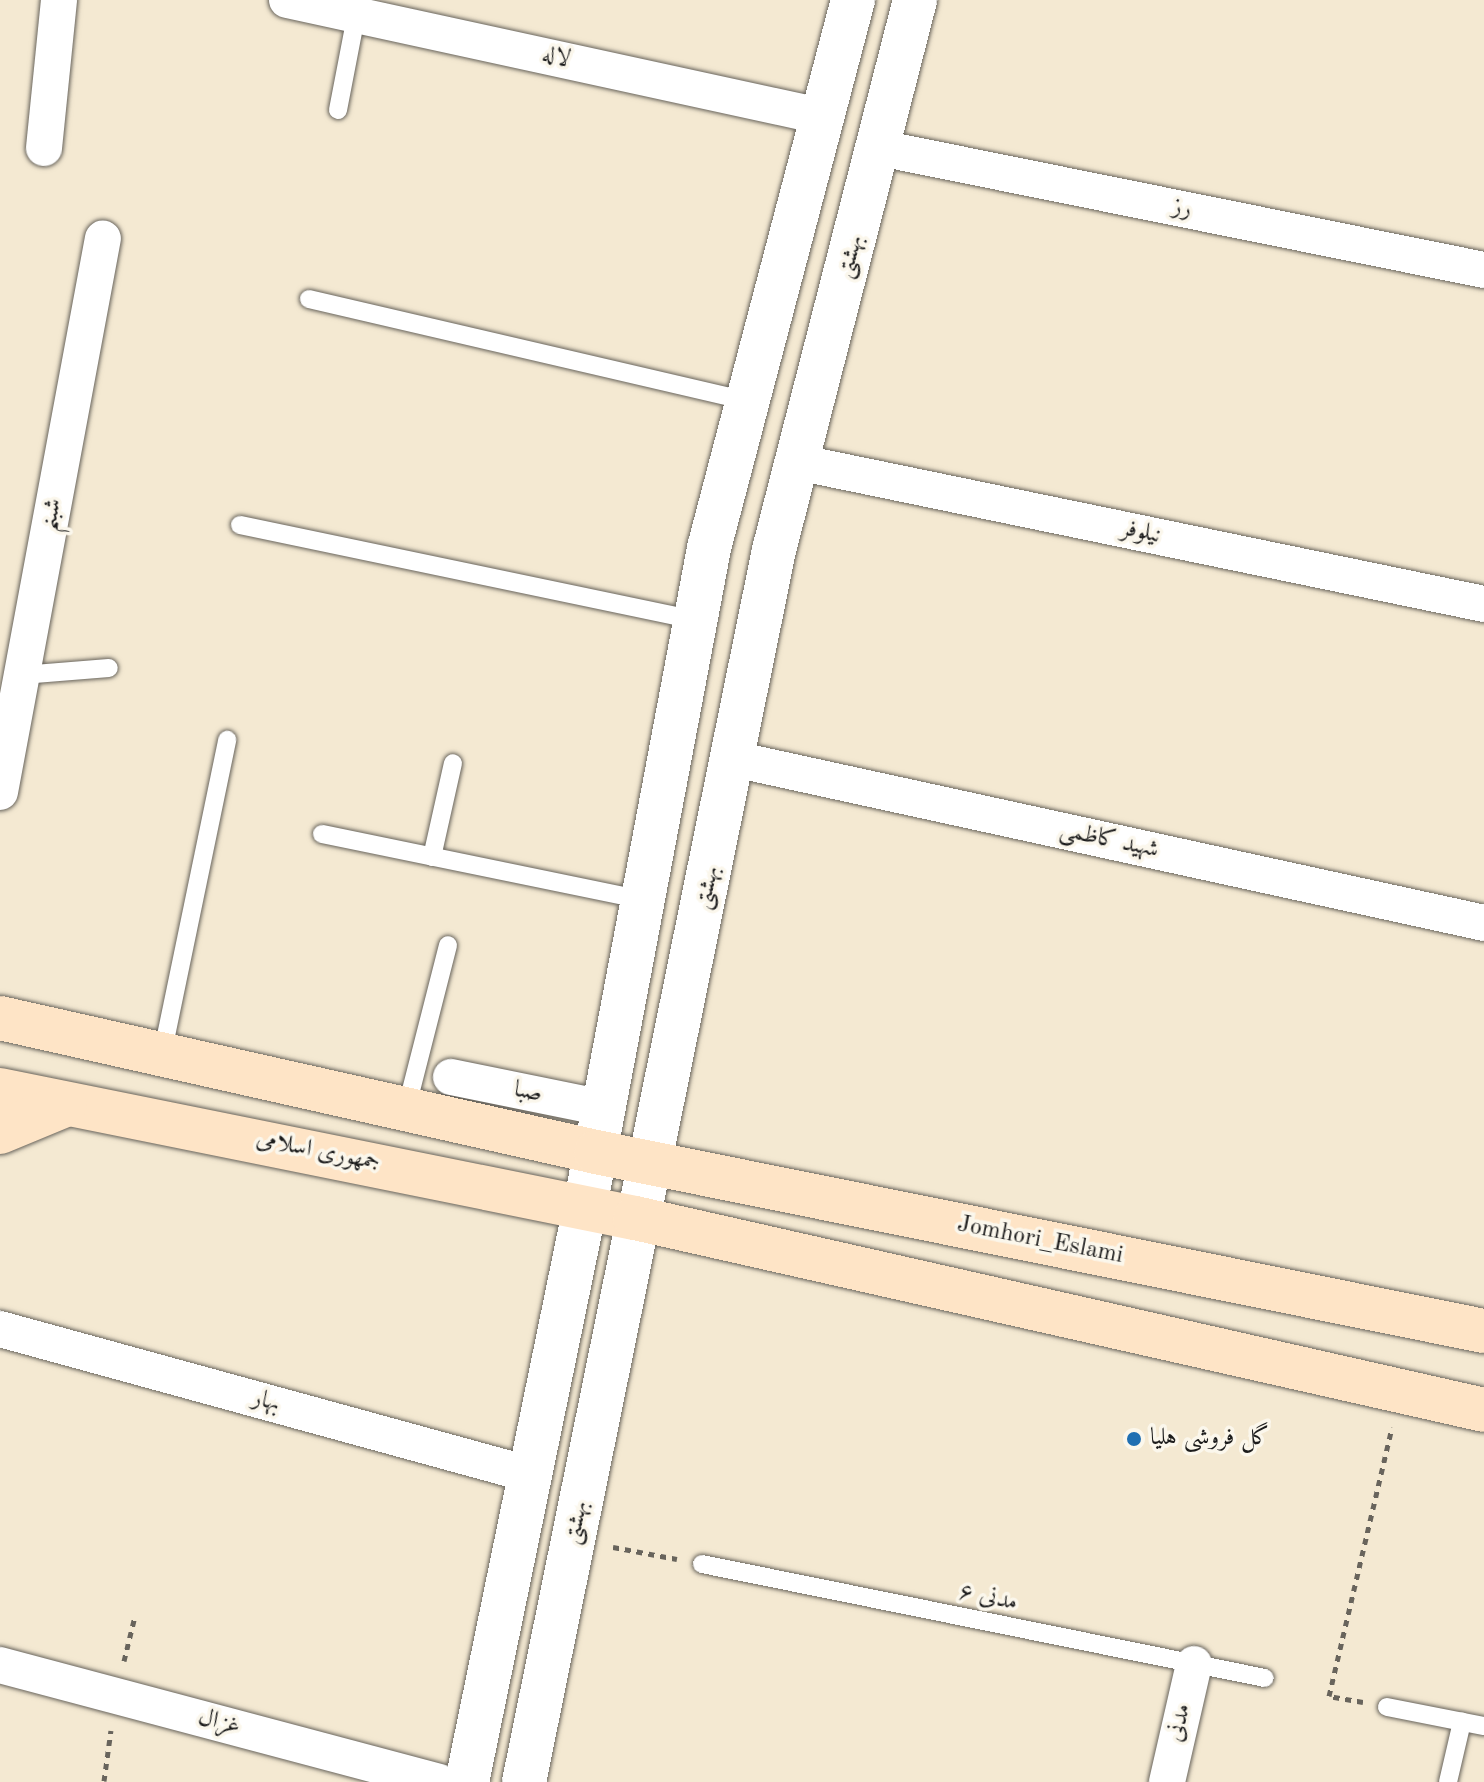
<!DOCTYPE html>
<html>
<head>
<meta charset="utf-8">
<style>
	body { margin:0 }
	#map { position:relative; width:1484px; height:1782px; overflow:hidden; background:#f4e9d2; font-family:"Old Standard TT",Amiri,serif }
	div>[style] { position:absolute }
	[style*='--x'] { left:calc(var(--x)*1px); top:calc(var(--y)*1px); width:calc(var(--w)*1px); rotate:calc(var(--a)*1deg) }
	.path>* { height:5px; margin-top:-2.5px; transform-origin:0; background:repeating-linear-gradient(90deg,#68645c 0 6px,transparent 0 12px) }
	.roads { filter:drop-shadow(0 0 2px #68645c) drop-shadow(0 0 2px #68645c) }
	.service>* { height:18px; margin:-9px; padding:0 9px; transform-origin:9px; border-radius:9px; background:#fff }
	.minor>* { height:36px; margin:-18px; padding:0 18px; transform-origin:18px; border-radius:18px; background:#fff }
	.tertiary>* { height:44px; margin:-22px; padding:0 22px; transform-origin:22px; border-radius:22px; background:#fff }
	.secondary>* { height:44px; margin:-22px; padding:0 22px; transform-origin:22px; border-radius:22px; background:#fee4c6 }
	.dots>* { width:22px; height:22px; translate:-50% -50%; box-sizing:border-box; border:4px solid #fbf7ec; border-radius:50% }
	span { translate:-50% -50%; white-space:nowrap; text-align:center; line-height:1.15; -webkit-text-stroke:7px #fbf7ec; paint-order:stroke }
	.street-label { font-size:24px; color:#1c1c1c }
	.poi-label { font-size:24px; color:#1c1c1c }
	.left { translate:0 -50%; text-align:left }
</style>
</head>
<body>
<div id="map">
	<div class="path">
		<div style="--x:613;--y:1547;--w:65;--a:10.6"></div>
		<div style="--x:124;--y:1661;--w:46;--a:-76.3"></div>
		<div style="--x:1363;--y:1702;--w:35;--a:-170"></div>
		<div style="--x:1329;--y:1696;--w:276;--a:-76.8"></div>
		<div style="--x:104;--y:1781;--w:51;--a:-82.2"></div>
	</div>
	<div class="roads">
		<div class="service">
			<div style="--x:338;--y:110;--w:101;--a:-79.1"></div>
			<div style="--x:309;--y:299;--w:452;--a:13.1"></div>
			<div style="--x:240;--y:525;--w:465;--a:11.8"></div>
			<div style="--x:22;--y:675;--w:87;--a:-4.6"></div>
			<div style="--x:322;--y:834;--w:329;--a:11.6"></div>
			<div style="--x:432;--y:857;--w:96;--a:-77.4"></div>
			<div style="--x:162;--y:1055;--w:322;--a:-78.3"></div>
			<div style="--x:406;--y:1110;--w:170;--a:-75.7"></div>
			<div style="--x:702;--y:1564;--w:574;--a:11.45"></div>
			<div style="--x:1387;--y:1707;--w:99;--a:11.1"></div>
			<div style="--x:1448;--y:1782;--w:62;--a:-76.9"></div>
		</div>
		<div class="minor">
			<div style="--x:287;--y:0;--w:551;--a:12.27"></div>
			<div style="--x:44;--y:148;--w:149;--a:-84.2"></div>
			<div style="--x:880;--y:148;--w:616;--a:11.42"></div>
			<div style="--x:797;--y:462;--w:702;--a:11.68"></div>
			<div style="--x:734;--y:759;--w:768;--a:12.33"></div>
			<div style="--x:0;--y:792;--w:563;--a:-79.47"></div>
			<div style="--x:451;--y:1077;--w:156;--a:11.5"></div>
			<div style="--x:0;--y:1329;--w:552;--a:15.35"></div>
			<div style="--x:0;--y:1665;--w:454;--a:14.9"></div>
			<div style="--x:1167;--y:1782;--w:121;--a:-77.1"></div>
		</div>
		<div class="tertiary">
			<div style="--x:467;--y:1782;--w:587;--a:-78.4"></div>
			<div style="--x:585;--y:1207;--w:671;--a:-79.34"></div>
			<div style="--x:709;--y:548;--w:567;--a:-75.28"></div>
			<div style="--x:524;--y:1782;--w:1257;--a:-78.53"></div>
			<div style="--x:774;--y:550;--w:568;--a:-75.62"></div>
		</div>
		<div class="secondary">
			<div style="--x:0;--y:1018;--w:611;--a:12.67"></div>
			<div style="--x:596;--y:1152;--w:906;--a:11.4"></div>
			<div style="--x:0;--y:1090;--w:648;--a:11.4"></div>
			<div style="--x:635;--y:1218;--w:870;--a:12.74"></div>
			<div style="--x:0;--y:1132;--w:70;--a:-22.6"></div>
		</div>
	</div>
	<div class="dots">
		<div style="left:1134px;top:1439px;background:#1f6fb2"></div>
	</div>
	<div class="street-label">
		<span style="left:556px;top:58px;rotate:12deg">لاله</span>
		<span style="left:1182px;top:209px;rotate:11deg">رز</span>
		<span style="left:851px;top:257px;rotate:-75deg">بهشتی</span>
		<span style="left:52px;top:515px;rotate:-79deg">شبنم</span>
		<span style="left:1141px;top:533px;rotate:12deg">نیلوفر</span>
		<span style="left:1109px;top:841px;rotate:12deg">شهید کاظمی</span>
		<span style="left:708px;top:888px;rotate:-78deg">بهشتی</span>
		<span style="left:528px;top:1093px;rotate:11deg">صبا</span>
		<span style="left:318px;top:1152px;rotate:11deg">جمهوری اسلامی</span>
		<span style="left:1040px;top:1241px;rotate:11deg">Jomhori_Eslami</span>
		<span style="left:266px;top:1402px;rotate:15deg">بهار</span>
		<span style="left:577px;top:1523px;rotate:-79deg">بهشتی</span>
		<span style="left:988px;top:1598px;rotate:12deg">مدنی ۶</span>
		<span style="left:219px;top:1723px;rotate:15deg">غزال</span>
		<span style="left:1180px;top:1723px;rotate:-77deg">مدنی</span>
	</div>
	<div class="poi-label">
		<span class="left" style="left:1150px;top:1439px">گل فروشی هلیا</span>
	</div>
</div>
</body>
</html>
